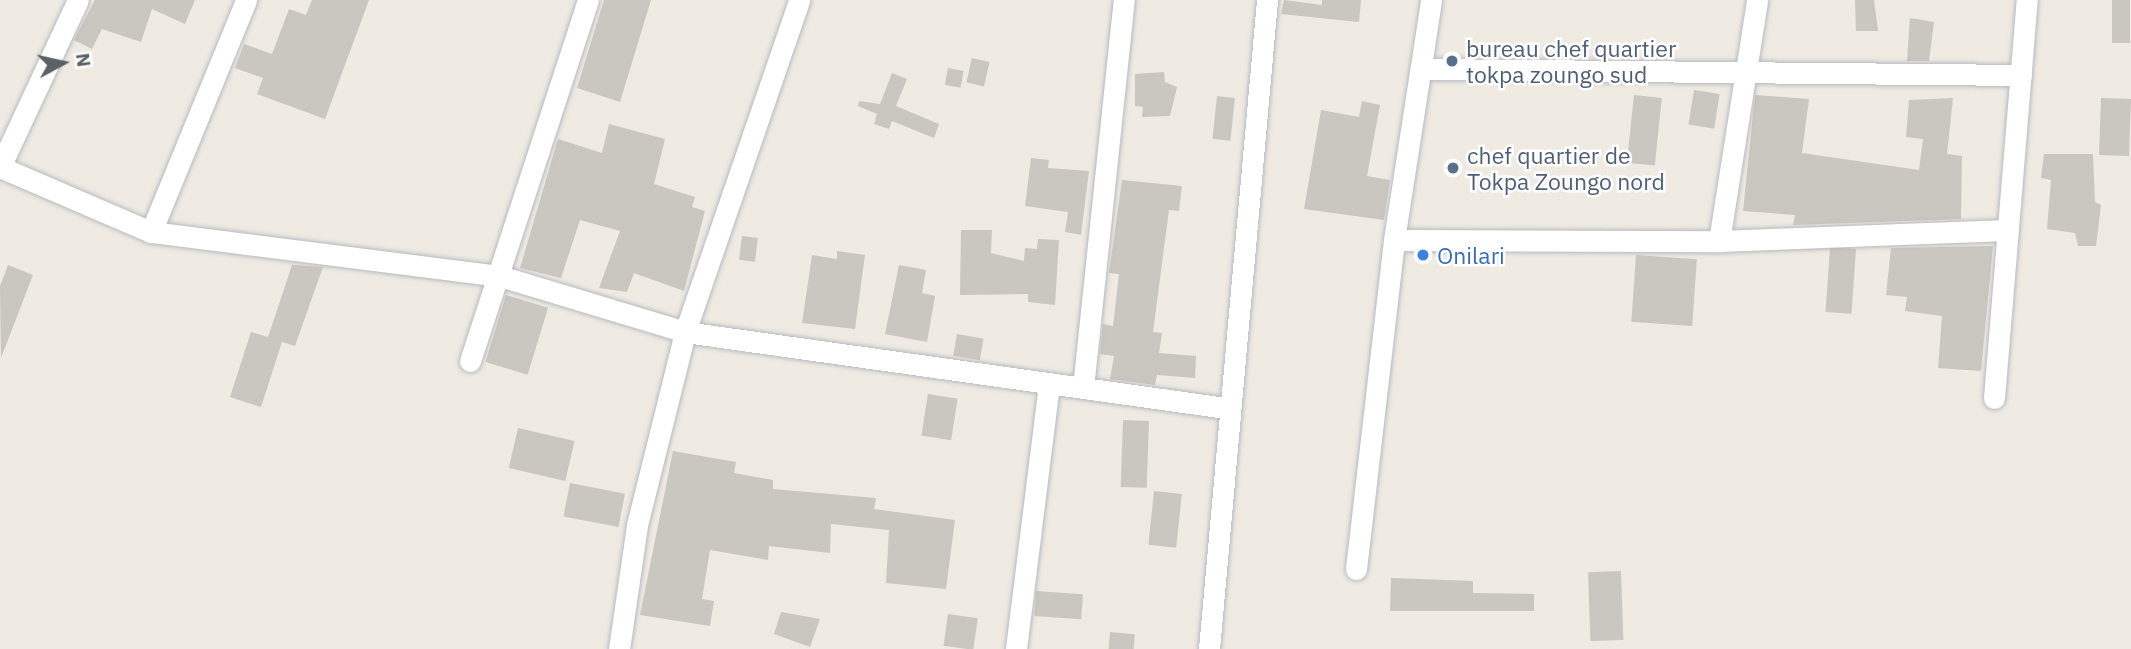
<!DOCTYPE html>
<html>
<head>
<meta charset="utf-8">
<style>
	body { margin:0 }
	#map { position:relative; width:2131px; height:649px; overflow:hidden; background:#efebe3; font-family:"IBM Plex Sans",sans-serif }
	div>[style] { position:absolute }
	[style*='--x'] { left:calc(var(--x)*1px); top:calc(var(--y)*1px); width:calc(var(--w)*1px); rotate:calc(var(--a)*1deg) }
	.building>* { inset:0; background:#cac6c0; transform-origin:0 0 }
	.roads { filter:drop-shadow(0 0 2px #b6babf) drop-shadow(0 0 2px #b6babf) }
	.street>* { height:21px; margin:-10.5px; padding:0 10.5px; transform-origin:10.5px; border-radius:10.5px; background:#fff }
	.dots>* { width:19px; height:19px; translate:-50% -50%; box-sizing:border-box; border:4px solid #fff; border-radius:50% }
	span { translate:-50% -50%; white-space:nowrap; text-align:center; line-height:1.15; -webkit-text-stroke:5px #fff; paint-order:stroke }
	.service-label { font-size:23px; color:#4e5e75 }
	.left { translate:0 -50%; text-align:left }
	.shop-label { font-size:23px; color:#366cbe }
	.north { position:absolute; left:28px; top:28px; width:70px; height:70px; -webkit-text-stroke:5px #fff; paint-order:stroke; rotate:82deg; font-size:19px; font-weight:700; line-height:28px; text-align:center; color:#5b6165 }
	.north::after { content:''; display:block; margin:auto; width:24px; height:32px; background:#5b6165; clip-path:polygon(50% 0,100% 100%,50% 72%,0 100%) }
</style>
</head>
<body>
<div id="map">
	<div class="building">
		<div style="clip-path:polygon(95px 0,195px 0,185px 24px,152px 9px,141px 42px,102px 29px,92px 49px,74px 40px)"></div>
		<div style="clip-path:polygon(312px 0,369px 0,325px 119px,257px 94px,263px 78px,235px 68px,244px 44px,272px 54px,289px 9px,306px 15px)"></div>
		<div style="clip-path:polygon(604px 0,651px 0,620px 102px,577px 88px)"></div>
		<div style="clip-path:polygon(1284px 0,1322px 5px,1322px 0,1361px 0,1359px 22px,1281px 14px)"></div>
		<div style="clip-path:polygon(1855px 0,1874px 0,1878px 31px,1856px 31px)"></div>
		<div style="left:2112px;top:0;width:18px;height:43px"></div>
		<div style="clip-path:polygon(1910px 18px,1934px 22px,1929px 61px,1907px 61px)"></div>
		<div style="left:972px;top:58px;width:18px;height:25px;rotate:13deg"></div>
		<div style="left:948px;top:68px;width:16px;height:17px;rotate:11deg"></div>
		<div style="clip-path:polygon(1164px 72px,1165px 82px,1177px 87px,1170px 116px,1142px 117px,1143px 107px,1135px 106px,1135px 74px)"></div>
		<div style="clip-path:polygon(892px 73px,907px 79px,896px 106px,939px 124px,934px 138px,892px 121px,889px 129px,874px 124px,877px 114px,858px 106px,859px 101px,880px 104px)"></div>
		<div style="left:1694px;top:90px;width:26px;height:35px;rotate:9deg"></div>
		<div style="left:1634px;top:95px;width:28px;height:68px;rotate:6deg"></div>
		<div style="clip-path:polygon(1755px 95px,1809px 99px,1802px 153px,1919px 170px,1923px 139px,1906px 137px,1909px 100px,1953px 98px,1947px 154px,1962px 156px,1961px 219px,1793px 225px,1795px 215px,1743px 211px)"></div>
		<div style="left:1217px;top:96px;width:18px;height:43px;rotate:6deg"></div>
		<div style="left:2101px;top:98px;width:30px;height:57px;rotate:2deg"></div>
		<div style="clip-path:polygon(1362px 101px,1380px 105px,1367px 176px,1390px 180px,1384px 220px,1304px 209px,1321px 110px,1359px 117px)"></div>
		<div style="clip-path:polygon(609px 124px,665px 139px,654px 184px,695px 197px,692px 207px,705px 211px,684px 291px,634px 273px,627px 292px,599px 288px,620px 231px,580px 220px,561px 278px,520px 268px,558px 139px,602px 153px)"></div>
		<div style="clip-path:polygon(2044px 154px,2093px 154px,2095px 202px,2101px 205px,2096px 246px,2078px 246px,2075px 233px,2047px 229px,2051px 180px,2041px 178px)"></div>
		<div style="clip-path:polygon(1031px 158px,1049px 160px,1048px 168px,1089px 171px,1081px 235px,1065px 232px,1068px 212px,1025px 206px)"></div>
		<div style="clip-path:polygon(1122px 180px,1182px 186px,1179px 211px,1169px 210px,1153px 332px,1162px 333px,1159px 353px,1196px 356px,1195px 378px,1157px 375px,1155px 385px,1110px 379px,1114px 356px,1100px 354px,1103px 324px,1113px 326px,1119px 274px,1109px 273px)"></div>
		<div style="clip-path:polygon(961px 230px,992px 230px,991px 253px,1024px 261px,1025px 248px,1037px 249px,1038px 239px,1059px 240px,1055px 305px,1028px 302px,1028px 294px,960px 295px)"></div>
		<div style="left:742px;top:236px;width:16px;height:24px;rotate:7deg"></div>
		<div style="clip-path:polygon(1993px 246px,1981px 371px,1938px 368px,1942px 316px,1905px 311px,1907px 297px,1886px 295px,1891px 248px)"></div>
		<div style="left:1856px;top:249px;width:65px;height:26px;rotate:94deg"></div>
		<div style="clip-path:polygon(837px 251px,865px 255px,855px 329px,802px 323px,812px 255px,837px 259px)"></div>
		<div style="left:1636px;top:255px;width:61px;height:67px;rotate:4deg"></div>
		<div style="clip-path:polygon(8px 265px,33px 275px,1px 358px,0 286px)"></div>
		<div style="clip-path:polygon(292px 265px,323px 267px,295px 346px,282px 342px,261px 407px,230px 397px,251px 332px,268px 337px)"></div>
		<div style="clip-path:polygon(899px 265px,926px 270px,922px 293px,935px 296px,927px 342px,885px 334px)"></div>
		<div style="left:506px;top:295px;width:44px;height:70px;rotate:17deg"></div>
		<div style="left:957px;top:334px;width:27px;height:22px;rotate:10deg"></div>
		<div style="left:928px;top:394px;width:30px;height:42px;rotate:9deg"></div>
		<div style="left:1123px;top:420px;width:26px;height:67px;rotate:2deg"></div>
		<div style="left:518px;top:428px;width:58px;height:41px;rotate:13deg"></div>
		<div style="clip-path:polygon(673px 451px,736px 462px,734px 473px,773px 480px,773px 489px,876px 498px,874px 509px,955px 520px,946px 589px,886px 583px,889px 530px,831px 524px,830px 553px,769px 546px,768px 560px,710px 550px,702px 599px,714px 601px,710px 626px,640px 615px)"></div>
		<div style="left:570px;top:483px;width:56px;height:34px;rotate:11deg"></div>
		<div style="left:1154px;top:491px;width:28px;height:54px;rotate:6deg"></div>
		<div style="left:1621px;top:571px;width:69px;height:33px;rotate:88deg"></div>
		<div style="clip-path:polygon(1391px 578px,1473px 581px,1473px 593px,1534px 594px,1534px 611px,1390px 611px)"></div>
		<div style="left:1036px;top:591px;width:47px;height:25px;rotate:4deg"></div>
		<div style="clip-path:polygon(781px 612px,820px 619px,810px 647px,774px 634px)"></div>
		<div style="left:948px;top:614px;width:30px;height:32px;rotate:8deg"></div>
		<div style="left:1110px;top:632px;width:25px;height:17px;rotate:5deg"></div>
	</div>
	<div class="roads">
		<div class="street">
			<div style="--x:1422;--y:69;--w:599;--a:0.57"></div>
			<div style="--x:0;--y:167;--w:164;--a:23.3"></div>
			<div style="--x:151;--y:232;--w:352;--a:7.2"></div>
			<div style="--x:500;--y:276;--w:193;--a:16.8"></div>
			<div style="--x:685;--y:332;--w:546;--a:8"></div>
			<div style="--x:0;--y:167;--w:184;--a:-65"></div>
			<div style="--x:151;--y:232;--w:251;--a:-67.7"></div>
			<div style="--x:1394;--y:240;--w:325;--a:0.2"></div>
			<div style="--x:1719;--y:241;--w:289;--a:-2.2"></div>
			<div style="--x:1719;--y:241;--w:244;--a:-81"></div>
			<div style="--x:470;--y:361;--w:380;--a:-71.9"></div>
			<div style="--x:1083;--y:388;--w:390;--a:-84"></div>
			<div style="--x:1994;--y:398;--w:399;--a:-85.3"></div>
			<div style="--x:1356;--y:569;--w:331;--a:-83.4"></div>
			<div style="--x:1394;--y:240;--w:243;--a:-81.2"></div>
			<div style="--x:619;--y:649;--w:125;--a:-81.7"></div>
			<div style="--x:637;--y:525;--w:199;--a:-76"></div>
			<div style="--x:685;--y:332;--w:351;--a:-71"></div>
			<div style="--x:1016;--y:649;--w:267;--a:-82.9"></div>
			<div style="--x:1209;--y:649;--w:652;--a:-84.89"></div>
		</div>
	</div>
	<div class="dots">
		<div style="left:1452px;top:61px;background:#5c6f8a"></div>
		<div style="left:1453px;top:168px;background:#5c6f8a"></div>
		<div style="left:1423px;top:255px;background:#3f7fe0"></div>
	</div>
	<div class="service-label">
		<span class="left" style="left:1466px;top:61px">bureau chef quartier<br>tokpa zoungo sud</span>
		<span class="left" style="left:1467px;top:168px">chef quartier de<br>Tokpa Zoungo nord</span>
	</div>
	<div class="shop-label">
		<span class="left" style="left:1437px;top:255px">Onilari</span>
	</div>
	<div class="north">N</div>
</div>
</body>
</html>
